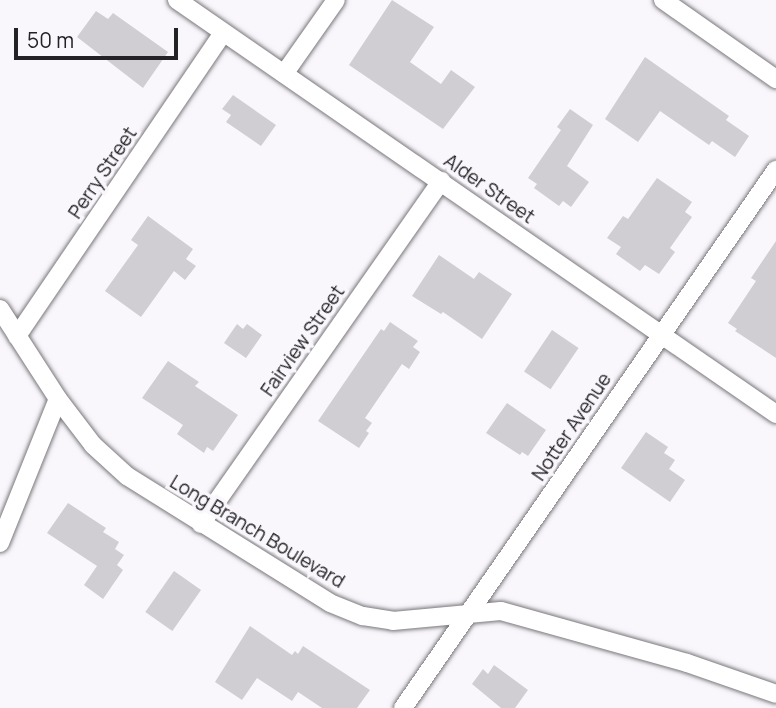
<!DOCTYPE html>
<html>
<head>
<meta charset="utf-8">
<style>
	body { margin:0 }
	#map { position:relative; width:776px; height:708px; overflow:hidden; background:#faf7fc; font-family:Manrope,sans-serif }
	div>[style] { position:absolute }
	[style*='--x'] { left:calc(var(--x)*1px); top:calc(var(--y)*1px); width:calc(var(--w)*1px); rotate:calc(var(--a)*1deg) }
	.building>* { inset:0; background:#d0ced2; transform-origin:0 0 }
	.roads { filter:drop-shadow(0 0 2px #79777b) drop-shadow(0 0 2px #79777b) }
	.minor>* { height:18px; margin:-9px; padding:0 9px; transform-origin:9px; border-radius:9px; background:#fff }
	span { translate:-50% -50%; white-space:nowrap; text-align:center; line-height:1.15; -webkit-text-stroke:7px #faf7fc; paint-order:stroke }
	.street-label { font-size:19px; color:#232224 }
	.scale { position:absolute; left:14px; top:28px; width:164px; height:32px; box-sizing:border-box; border:4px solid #232224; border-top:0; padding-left:9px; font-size:21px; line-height:24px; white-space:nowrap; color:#232224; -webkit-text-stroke:5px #faf7fc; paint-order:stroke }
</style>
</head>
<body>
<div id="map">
	<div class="building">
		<div style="clip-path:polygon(392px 0,434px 27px,410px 62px,441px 84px,451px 70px,475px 87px,443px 129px,349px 65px)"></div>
		<div style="clip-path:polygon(96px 11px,108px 19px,113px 13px,168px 52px,143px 88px,77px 37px)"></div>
		<div style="clip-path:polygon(645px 57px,729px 116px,726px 120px,749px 136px,735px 157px,712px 141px,709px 145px,660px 111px,638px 142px,605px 119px)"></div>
		<div style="clip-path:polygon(233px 95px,276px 125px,261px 146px,226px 122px,231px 115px,222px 109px)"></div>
		<div style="clip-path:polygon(570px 109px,593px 125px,567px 166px,589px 182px,571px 207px,563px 201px,559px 206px,534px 188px,537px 184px,528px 178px,561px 130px,557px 127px)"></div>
		<div style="clip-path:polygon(657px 178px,692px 202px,685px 212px,692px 217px,670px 248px,675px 252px,659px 274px,645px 265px,640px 271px,616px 254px,621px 247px,607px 238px,623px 216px,628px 219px)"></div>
		<div style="clip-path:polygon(148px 216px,193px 249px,186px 259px,196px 266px,185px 280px,174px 271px,141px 317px,105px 291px,138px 245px,131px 240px)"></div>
		<div style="clip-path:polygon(776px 241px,776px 358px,735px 331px,737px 329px,728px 323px,756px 281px,751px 278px)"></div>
		<div style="clip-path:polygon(439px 255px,474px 279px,479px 272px,512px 294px,482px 339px,443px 312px,441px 314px,412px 296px)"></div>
		<div style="clip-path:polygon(390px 322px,418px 341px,413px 347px,420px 352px,409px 369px,402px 364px,365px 418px,372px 423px,366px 431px,369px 433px,359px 448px,318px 421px,381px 329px,384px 331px)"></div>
		<div style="clip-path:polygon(237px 324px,243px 329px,247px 324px,262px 335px,246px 358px,224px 343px)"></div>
		<div style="left:552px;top:330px;width:32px;height:50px;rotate:34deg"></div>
		<div style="clip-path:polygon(168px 361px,199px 382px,195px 386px,238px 415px,213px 451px,207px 447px,204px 453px,177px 434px,183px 425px,142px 398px)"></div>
		<div style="clip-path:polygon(507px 403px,546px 430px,528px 456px,522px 452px,520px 455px,486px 433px)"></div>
		<div style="clip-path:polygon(646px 432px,668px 447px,664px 453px,675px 460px,669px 469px,685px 480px,670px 502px,621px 468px)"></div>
		<div style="clip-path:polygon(68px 503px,106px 528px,103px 532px,119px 542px,115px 549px,124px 555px,117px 565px,123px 570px,103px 599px,84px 585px,97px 566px,47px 533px)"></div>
		<div style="left:174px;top:571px;width:33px;height:50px;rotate:35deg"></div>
		<div style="clip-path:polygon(250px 626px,292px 655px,295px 651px,298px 654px,303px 646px,370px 690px,357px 708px,322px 708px,298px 692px,292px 701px,257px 678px,242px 700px,215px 682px)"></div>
		<div style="clip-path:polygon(494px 665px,528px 690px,515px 708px,501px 708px,472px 684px,483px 669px,488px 674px)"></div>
	</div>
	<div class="roads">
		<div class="minor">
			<div style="--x:177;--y:0;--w:728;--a:34.65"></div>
			<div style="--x:663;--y:0;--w:138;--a:35"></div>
			<div style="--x:284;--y:74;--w:90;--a:-54.9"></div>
			<div style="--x:0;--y:309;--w:107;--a:57.2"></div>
			<div style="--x:58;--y:399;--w:58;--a:52.7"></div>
			<div style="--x:93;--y:445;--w:46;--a:42.4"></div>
			<div style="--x:127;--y:476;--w:239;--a:32"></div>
			<div style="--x:330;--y:603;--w:35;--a:22"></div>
			<div style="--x:363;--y:616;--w:30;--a:9"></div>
			<div style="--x:393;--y:621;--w:108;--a:-5.3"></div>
			<div style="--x:501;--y:611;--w:193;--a:15.6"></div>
			<div style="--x:687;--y:663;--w:94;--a:19.2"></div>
			<div style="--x:17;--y:336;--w:366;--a:-55.8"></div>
			<div style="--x:201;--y:524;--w:419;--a:-55"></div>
			<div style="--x:0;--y:543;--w:155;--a:-68.1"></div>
			<div style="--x:403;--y:708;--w:655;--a:-55.27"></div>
		</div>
	</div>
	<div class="street-label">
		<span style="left:103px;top:173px;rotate:-56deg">Perry Street</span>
		<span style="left:489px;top:189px;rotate:35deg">Alder Street</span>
		<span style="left:303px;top:341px;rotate:-55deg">Fairview Street</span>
		<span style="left:572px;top:427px;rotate:-56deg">Notter Avenue</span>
		<span style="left:257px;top:532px;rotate:31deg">Long Branch Boulevard</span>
	</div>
	<div class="scale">50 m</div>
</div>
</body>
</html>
